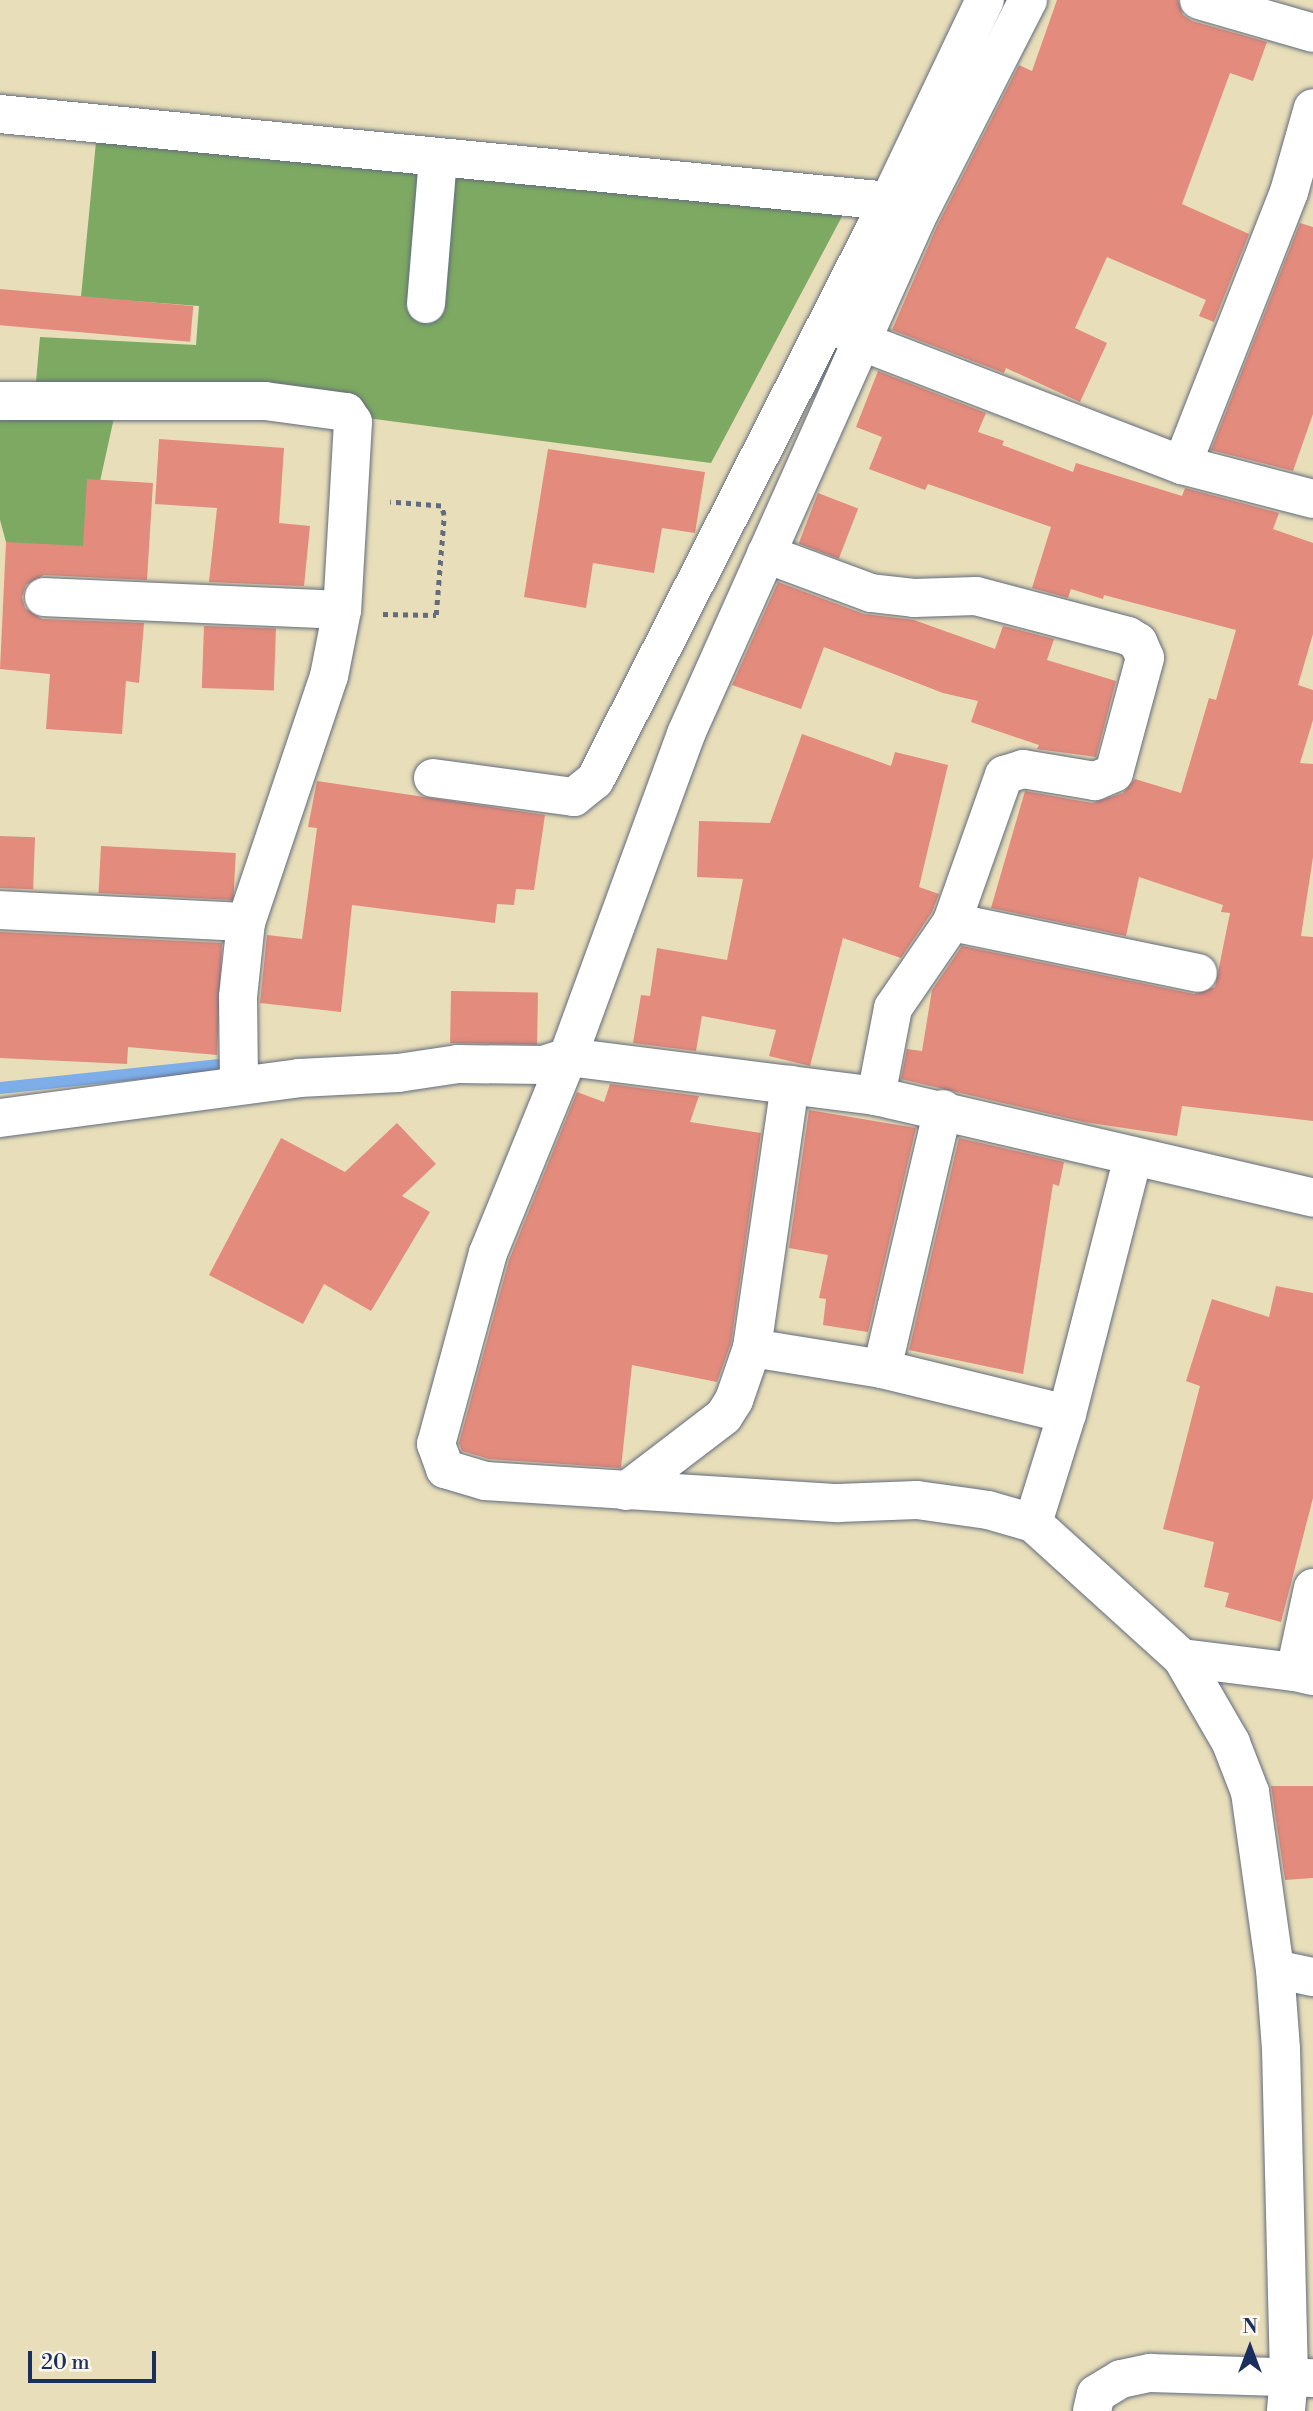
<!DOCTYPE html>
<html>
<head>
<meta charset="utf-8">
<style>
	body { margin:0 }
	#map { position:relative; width:1313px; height:2411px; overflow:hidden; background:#e8deb9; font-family:"Libre Bodoni",serif }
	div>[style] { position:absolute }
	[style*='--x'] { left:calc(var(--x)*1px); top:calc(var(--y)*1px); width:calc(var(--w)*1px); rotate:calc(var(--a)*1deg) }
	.forest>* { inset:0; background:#7da962 }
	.stream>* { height:12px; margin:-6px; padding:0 6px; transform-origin:6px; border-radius:6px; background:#7eaee9 }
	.building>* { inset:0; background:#e38b7d; transform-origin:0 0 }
	.path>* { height:4.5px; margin-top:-2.25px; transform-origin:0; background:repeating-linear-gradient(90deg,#636c7e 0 5px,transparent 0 10px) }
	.roads { filter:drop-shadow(0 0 2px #636c7e) drop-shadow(0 0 2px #636c7e) }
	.minor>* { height:38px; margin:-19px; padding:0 19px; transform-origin:19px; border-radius:19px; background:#fff }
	span { translate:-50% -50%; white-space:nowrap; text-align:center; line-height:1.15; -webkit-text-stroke:6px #fbf7ec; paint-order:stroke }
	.north { position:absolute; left:1215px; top:2313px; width:70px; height:70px; -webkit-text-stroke:5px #fbf7ec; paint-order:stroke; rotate:0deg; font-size:19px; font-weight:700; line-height:28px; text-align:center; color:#1b2f5e }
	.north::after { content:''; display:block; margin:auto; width:24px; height:32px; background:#1b2f5e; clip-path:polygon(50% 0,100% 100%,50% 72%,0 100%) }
	.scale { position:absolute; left:28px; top:2351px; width:128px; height:32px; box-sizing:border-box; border:4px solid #1b2f5e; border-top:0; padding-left:9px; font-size:21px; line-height:24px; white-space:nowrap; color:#1b2f5e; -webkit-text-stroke:5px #fbf7ec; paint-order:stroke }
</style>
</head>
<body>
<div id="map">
	<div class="forest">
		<div style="clip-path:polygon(96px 142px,846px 209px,711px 463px,121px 386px,82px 563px,6px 542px,0 520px,0 386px,36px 382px,40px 337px,196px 345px,199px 306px,81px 297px)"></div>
	</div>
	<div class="stream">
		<div style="--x:0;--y:1088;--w:221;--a:-6"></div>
	</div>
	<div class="building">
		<div style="clip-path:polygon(1057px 0,1178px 0,1183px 15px,1192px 21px,1267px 42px,1253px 81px,1230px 73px,1182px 204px,1249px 234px,1214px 322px,1199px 316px,1206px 300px,1107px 257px,1075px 328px,1107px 343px,1080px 402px,1006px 368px,1004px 373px,892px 330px,937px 226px,1019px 65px,1032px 71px)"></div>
		<div style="clip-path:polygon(1300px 223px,1313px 227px,1313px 414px,1293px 471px,1211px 450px)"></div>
		<div style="left:0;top:289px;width:194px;height:36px;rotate:5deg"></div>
		<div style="clip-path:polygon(878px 371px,986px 413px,978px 432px,1004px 441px,1002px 445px,1073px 472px,1076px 463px,1182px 496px,1185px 488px,1279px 513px,1273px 529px,1313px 543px,1313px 634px,1298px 685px,1313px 690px,1313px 720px,1300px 763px,1313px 764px,1313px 857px,1301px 936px,1313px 937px,1313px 1121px,1182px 1106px,1177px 1136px,1084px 1122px,901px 1079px,907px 1049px,922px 1051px,932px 990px,962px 946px,1194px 994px,1215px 987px,1230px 913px,1221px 912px,1223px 905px,1139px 877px,1126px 936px,991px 908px,1025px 791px,1092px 803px,1123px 793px,1135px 779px,1181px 793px,1209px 698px,1216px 700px,1236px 630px,1104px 595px,1103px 599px,1071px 589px,1068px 598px,1032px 588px,1051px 527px,928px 484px,925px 490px,869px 469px,882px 437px,856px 427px)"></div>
		<div style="clip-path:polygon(159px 439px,284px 448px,279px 523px,310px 526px,304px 586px,209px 582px,217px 508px,155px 504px)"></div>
		<div style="clip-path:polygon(548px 449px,705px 472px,695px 533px,662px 528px,654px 573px,593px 563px,586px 608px,524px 597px)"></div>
		<div style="clip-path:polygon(87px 479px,153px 483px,147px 580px,44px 575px,26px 585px,22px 597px,25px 608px,42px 619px,144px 623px,139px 683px,126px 681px,122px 734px,46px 729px,50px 674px,0 669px,6px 542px,83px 546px)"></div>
		<div style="left:818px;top:493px;width:43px;height:54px;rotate:21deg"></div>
		<div style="clip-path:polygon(778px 582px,864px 614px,914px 620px,995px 649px,1003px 626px,1054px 639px,1047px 660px,1116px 681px,1096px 757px,1037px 749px,1039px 745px,971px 722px,978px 701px,943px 693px,824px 647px,801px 709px,732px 685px)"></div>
		<div style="left:204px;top:626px;width:72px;height:62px;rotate:2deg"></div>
		<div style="clip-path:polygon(802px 734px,891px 766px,895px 752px,948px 765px,919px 887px,939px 894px,932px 912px,901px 958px,843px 938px,810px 1066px,769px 1056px,776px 1030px,702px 1016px,696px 1051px,633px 1043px,641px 995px,650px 996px,657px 948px,727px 960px,743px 879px,697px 877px,699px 821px,770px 823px)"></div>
		<div style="clip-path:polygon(317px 781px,545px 815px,534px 890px,516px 889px,514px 905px,497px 904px,495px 923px,352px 905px,341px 1012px,260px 1003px,267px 935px,302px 939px,317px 828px,308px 827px)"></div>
		<div style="left:0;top:836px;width:35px;height:52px;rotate:2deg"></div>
		<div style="left:101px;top:846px;width:135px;height:47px;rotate:3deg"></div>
		<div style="clip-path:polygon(0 932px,222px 943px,217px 1055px,128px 1047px,127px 1064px,0 1058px)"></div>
		<div style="left:451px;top:991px;width:87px;height:52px;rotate:1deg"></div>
		<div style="clip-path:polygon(610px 1084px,699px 1096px,690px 1122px,761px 1133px,731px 1343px,717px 1382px,632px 1365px,621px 1468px,489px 1459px,462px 1451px,459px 1443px,509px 1260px,577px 1092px,604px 1102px)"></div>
		<div style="clip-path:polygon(809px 1110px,916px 1128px,868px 1332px,823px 1325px,826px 1299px,819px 1298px,828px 1255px,789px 1248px)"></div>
		<div style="clip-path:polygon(397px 1123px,436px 1164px,402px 1196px,430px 1212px,371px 1311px,324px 1284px,303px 1324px,209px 1275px,281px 1138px,345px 1172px)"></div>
		<div style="clip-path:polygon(959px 1138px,1064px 1162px,1059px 1186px,1053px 1184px,1023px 1374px,909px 1350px)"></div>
		<div style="clip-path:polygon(1276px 1286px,1313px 1293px,1313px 1498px,1281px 1622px,1225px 1607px,1229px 1593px,1204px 1587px,1214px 1542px,1163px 1529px,1200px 1386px,1186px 1381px,1212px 1299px,1269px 1317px)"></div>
		<div style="clip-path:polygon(1271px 1786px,1313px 1786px,1313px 1878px,1285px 1880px)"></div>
	</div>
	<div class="path">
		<div style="--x:383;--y:614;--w:53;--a:1.1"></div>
		<div style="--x:436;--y:615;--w:100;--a:-85.4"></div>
		<div style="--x:444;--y:515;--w:9;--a:-108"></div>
		<div style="--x:441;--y:506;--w:51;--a:-175.5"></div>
	</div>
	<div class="roads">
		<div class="minor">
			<div style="--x:1028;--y:0;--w:244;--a:117.1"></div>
			<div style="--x:917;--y:217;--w:566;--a:114.08"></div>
			<div style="--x:686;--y:734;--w:344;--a:110.1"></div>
			<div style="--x:568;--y:1057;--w:212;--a:112.2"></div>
			<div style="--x:488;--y:1253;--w:198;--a:105.2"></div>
			<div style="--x:436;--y:1444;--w:27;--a:70"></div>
			<div style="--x:445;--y:1469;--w:42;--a:16.7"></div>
			<div style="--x:485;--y:1481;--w:354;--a:3.6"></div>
			<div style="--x:838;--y:1503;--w:79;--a:-2.2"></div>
			<div style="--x:917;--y:1500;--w:72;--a:8"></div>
			<div style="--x:988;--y:1510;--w:47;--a:16.1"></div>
			<div style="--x:1033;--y:1523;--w:201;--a:42.2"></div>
			<div style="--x:1182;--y:1658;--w:98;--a:60"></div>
			<div style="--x:1231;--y:1743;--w:53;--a:68.8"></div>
			<div style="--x:1250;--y:1792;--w:179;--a:82"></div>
			<div style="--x:1275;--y:1969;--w:80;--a:85.7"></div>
			<div style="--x:1281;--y:2049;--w:327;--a:88.6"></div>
			<div style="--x:1289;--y:2376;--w:35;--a:95"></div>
			<div style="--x:1199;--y:0;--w:119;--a:16.1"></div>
			<div style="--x:0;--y:114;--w:893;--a:5.59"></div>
			<div style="--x:889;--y:201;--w:22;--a:30"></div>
			<div style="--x:426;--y:304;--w:147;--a:-85.3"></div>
			<div style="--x:842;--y:329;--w:25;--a:32"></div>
			<div style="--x:863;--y:342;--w:342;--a:21.1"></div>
			<div style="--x:1182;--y:465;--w:135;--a:14.5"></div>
			<div style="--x:0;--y:401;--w:265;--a:0"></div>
			<div style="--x:265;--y:401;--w:82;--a:7.7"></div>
			<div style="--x:346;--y:412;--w:12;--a:55"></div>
			<div style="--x:353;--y:422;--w:188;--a:93.3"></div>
			<div style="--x:342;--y:610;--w:67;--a:101.1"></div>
			<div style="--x:329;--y:676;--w:260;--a:108.6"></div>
			<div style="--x:246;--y:922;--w:75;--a:96.1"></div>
			<div style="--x:238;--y:997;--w:88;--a:89.3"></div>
			<div style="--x:1182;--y:465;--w:293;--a:-68.6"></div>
			<div style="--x:1289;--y:192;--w:87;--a:-74.1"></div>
			<div style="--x:766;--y:554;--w:112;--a:20.4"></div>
			<div style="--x:871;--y:593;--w:43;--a:6.6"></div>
			<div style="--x:914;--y:598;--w:62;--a:-1.8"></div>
			<div style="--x:976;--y:596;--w:157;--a:14.7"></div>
			<div style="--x:1128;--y:636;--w:12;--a:31"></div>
			<div style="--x:1138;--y:642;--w:17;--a:66"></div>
			<div style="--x:1145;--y:658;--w:119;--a:105.1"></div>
			<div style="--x:1114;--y:773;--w:21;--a:157"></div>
			<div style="--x:1095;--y:781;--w:73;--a:-170.5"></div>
			<div style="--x:1023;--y:769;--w:20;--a:162"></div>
			<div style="--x:1004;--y:775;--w:156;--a:109.5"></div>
			<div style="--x:952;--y:922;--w:104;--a:124.5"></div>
			<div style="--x:893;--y:1008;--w:90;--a:100.9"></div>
			<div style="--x:44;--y:597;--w:298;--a:2.5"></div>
			<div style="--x:433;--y:778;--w:142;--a:7.7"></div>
			<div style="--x:574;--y:797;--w:27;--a:-39"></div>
			<div style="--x:595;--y:780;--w:649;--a:-63.08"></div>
			<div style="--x:889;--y:201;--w:223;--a:-64.5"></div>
			<div style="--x:0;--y:910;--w:246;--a:2.8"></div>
			<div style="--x:952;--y:922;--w:251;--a:11.7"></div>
			<div style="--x:0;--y:1118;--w:302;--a:-7.6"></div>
			<div style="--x:299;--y:1078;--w:99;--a:-2.9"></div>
			<div style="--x:398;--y:1073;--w:61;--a:-8.5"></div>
			<div style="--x:458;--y:1064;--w:85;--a:0.7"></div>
			<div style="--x:543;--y:1065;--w:26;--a:-18"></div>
			<div style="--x:568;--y:1057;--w:310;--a:7.2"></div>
			<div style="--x:876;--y:1096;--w:449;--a:13.1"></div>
			<div style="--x:752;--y:1348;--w:132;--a:9.2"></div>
			<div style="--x:882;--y:1369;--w:190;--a:13.7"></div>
			<div style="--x:882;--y:1369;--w:267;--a:-76.8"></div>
			<div style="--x:626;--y:1491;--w:123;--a:-37.4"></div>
			<div style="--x:724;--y:1416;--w:19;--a:-58"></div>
			<div style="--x:734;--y:1400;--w:55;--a:-70.9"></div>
			<div style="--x:752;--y:1348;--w:266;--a:-81.8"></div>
			<div style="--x:1033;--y:1523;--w:114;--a:-72.7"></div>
			<div style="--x:1067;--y:1414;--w:265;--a:-75.6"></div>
			<div style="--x:1313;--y:1588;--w:86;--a:102.1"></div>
			<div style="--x:1295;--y:1672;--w:18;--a:13"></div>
			<div style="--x:1182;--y:1658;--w:114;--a:7.1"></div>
			<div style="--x:1275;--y:1969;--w:39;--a:12"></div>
			<div style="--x:1092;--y:2411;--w:17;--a:-77"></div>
			<div style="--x:1096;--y:2394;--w:29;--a:-31"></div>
			<div style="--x:1121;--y:2379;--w:30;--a:-12"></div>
			<div style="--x:1150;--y:2373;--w:163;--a:1.8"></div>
		</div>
	</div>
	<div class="north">N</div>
	<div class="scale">20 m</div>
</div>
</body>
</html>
